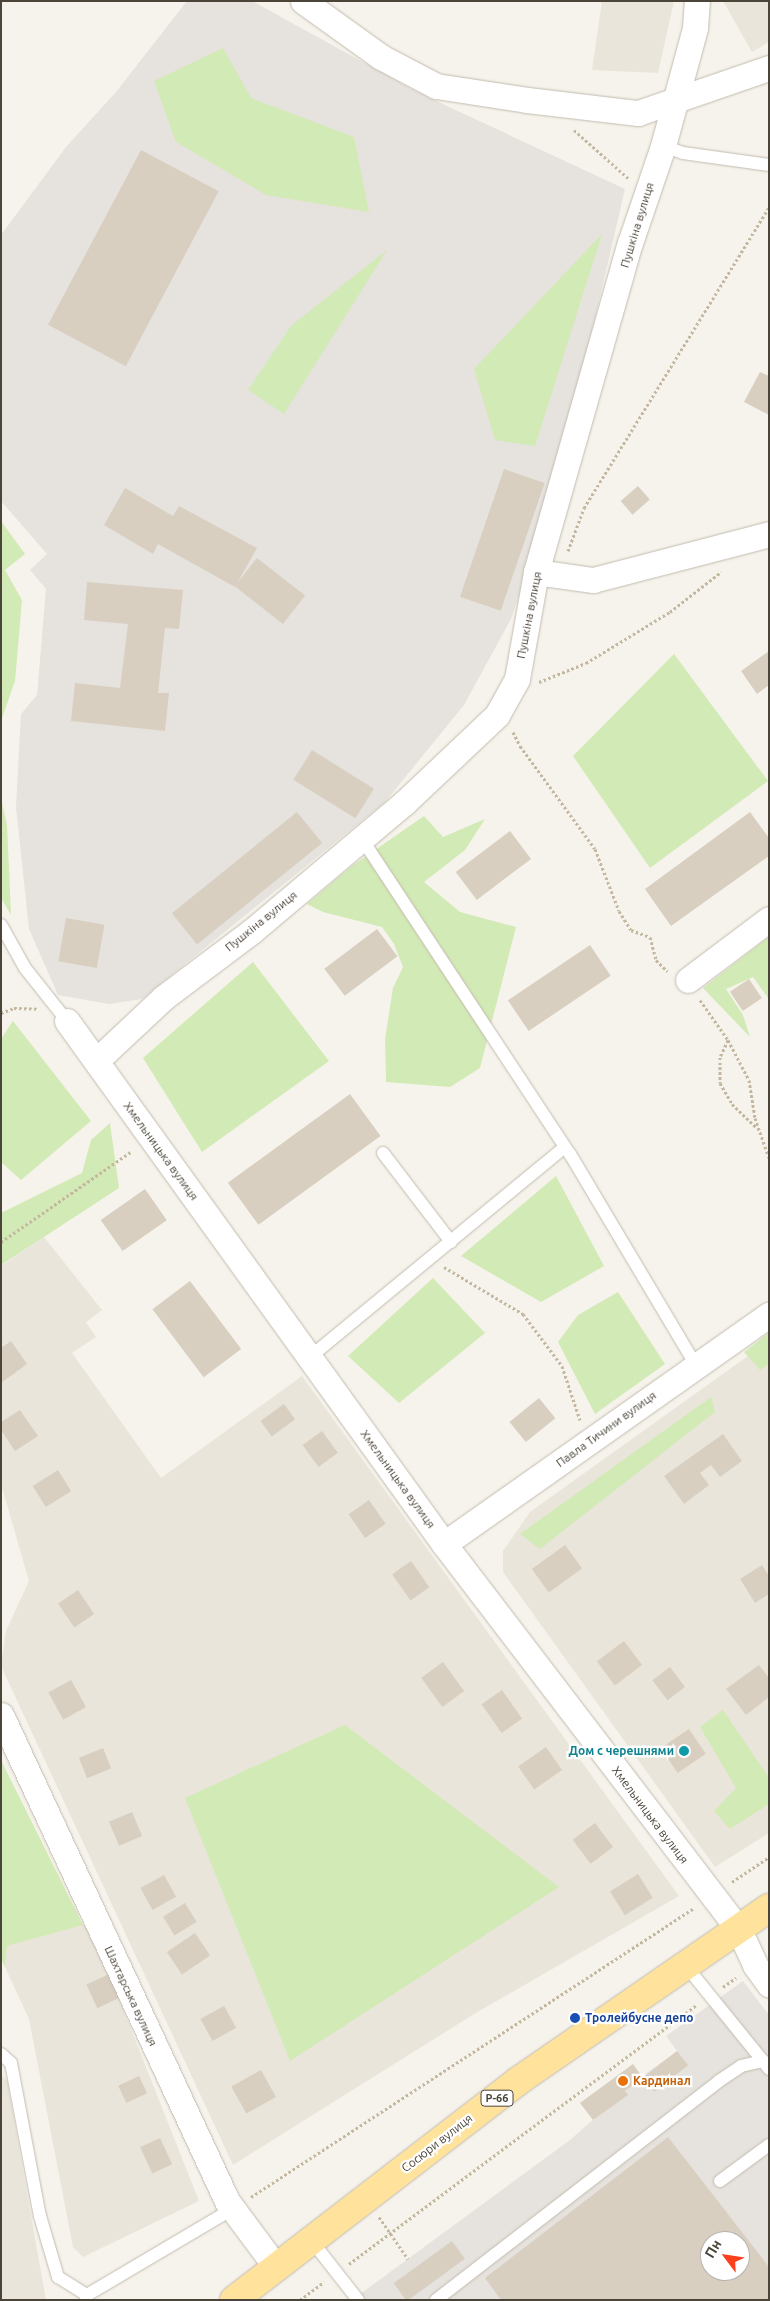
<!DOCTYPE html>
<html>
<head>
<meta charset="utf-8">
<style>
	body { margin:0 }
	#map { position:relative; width:770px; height:2301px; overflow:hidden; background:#f6f3ec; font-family:Ubuntu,sans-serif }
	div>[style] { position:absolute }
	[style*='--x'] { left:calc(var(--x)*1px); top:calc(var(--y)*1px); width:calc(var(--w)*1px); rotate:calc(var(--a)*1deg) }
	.residential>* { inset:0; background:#eae5da }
	.industrial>* { inset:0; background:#e6e2dd }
	.green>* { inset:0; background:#d2eab5 }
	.building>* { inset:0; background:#d8cfc1; transform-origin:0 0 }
	.path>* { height:3px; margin-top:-1.5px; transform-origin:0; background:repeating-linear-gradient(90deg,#c4b79f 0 2.5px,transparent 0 5px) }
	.roads { filter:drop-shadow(0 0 1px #c2bbae) drop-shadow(0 0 1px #c2bbae) }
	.lane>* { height:12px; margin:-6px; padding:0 6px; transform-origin:6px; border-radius:6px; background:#fff }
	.street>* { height:25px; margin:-12.5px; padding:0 12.5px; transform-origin:12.5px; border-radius:12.5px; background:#fff }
	.primary>* { height:28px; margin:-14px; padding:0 14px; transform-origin:14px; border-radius:14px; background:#ffe39c }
	.dots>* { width:14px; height:14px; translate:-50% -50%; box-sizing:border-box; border:2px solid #fff; border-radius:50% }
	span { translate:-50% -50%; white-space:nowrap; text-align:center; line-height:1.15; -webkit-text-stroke:4.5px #fff; paint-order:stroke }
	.shield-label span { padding:1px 4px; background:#fff; border:1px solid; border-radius:4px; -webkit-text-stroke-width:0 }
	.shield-label { font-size:11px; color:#4b4439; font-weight:700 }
	.street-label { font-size:12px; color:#4b4439 }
	.culture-label { font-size:12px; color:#0d838f; font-weight:700 }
	.right { translate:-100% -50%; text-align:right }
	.transit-label { font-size:12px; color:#164399; font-weight:700 }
	.left { translate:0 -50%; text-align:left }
	.food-label { font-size:12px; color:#c56008; font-weight:700 }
	.frame { position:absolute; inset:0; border:2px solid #4b4439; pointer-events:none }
	.north { position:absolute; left:700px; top:2231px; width:50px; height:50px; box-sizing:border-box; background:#fff; border:1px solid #b7b4b0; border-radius:50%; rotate:301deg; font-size:14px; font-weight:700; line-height:20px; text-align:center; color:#4b4439 }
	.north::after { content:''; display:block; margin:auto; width:18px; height:22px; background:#fc3f1d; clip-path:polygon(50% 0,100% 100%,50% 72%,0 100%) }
</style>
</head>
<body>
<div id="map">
	<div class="residential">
		<div style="clip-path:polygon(602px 1px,674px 1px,658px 73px,592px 70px)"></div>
		<div style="clip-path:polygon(723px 1px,769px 1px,769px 42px,752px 52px)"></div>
		<div style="clip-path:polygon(44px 1237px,102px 1310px,86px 1322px,96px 1337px,72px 1353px,161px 1478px,302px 1376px,679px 1896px,474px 2014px,233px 2165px,1px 1666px,6px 1631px,29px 1581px,1px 1484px,1px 1266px)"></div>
		<div style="clip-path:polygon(769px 1341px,769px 1833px,715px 1867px,503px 1572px,503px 1551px,530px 1512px)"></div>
		<div style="clip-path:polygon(89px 1923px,199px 2201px,83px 2257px,73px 2247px,29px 2019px,5px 1967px,6px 1946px)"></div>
		<div style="clip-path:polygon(1px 2075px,7px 2080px,46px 2300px,1px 2300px)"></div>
	</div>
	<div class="industrial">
		<div style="clip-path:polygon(187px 1px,252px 1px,417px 92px,625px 189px,568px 435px,512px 617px,464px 705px,385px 802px,142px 999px,109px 1004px,58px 995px,29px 929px,16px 807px,21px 714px,37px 695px,46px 589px,30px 570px,47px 554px,1px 501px,1px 235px,66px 147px,116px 92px)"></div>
		<div style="clip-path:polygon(evenodd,743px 1981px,769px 2015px,769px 2300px,352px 2300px,570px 2140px,644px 2075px,677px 2051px,666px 2036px,743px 1981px,710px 2241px,740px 2241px,740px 2271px,710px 2271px,710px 2241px)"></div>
	</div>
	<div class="green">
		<div style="clip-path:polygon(223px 48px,251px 98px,354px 137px,369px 212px,266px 195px,176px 142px,154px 81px)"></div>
		<div style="clip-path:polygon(602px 234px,535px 446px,495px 440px,474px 369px)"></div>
		<div style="clip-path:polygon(387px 250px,284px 414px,248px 390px,291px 326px)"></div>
		<div style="clip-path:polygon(1px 521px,25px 554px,5px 570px,22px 600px,15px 681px,1px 721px)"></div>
		<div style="clip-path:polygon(674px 654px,768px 781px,650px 868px,573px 756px)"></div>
		<div style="clip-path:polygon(1px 798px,7px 825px,11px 915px,1px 898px)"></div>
		<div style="clip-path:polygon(424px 816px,443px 837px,485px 819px,465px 850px,424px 882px,460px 912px,516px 927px,480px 1068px,450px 1087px,386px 1082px,385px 1039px,393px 988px,403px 967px,394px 944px,382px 927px,323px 912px,307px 904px,352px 866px)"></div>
		<div style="clip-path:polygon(769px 937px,769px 999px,753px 977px,726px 989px,743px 1015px,750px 1037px,703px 988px)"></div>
		<div style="clip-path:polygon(253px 962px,329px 1061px,202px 1152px,143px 1058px)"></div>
		<div style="clip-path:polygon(13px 1021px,91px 1121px,21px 1180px,1px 1162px,1px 1039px)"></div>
		<div style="clip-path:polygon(110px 1123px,119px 1188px,1px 1265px,1px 1213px,82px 1173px,91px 1140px)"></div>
		<div style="clip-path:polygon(556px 1176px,604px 1266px,541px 1302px,461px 1256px)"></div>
		<div style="clip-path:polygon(433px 1278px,485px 1333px,399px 1403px,348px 1356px)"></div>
		<div style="clip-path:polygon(618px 1292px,665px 1364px,595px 1414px,558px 1342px,578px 1315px)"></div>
		<div style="clip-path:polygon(769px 1333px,769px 1364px,760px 1370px,744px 1352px)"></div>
		<div style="clip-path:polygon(711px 1397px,715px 1412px,540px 1549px,520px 1534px)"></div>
		<div style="clip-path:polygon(723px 1710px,769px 1778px,769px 1804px,730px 1829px,714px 1811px,736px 1788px,700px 1727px)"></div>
		<div style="clip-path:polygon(345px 1725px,559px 1887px,290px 2061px,185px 1798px)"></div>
		<div style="clip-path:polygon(1px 1760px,83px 1925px,7px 1946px,5px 1967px,1px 1959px)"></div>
	</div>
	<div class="building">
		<div style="left:141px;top:150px;width:88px;height:198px;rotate:28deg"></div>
		<div style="clip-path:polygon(760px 372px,769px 376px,769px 415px,744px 402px)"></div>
		<div style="left:504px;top:469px;width:43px;height:135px;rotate:19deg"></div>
		<div style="left:638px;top:486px;width:18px;height:23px;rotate:49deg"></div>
		<div style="clip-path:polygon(125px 488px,173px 516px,179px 506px,257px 548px,235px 587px,158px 544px,153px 554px,104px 525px)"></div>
		<div style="left:257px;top:558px;width:61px;height:36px;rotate:38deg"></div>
		<div style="clip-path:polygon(87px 582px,183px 590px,179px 629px,165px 628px,158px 693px,169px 693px,165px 731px,71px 721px,75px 683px,120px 688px,128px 624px,84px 620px)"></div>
		<div style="clip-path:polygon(769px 651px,769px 685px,757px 694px,741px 671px)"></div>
		<div style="left:312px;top:750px;width:73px;height:35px;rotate:32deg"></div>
		<div style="left:297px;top:812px;width:40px;height:161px;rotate:51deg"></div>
		<div style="clip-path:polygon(750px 812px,769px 838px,769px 856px,671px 926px,645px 889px)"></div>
		<div style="left:510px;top:831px;width:35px;height:68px;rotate:53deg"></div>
		<div style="left:66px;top:918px;width:39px;height:44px;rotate:10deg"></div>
		<div style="left:377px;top:929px;width:34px;height:66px;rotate:53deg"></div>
		<div style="left:590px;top:945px;width:37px;height:99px;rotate:56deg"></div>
		<div style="left:749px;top:979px;width:23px;height:23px;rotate:56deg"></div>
		<div style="left:350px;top:1094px;width:52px;height:151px;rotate:54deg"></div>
		<div style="left:145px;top:1189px;width:38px;height:54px;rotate:55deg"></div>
		<div style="left:190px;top:1281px;width:85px;height:47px;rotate:53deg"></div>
		<div style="clip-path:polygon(11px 1341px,27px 1364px,1px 1383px,1px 1348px)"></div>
		<div style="left:539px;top:1398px;width:26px;height:38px;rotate:51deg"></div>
		<div style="left:284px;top:1404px;width:19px;height:29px;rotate:54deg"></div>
		<div style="clip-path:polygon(20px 1410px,38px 1436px,15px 1451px,1px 1430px,1px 1422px)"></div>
		<div style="left:322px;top:1431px;width:27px;height:24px;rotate:54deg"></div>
		<div style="clip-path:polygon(723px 1434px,742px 1461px,720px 1477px,711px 1465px,700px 1473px,709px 1485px,684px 1504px,664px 1476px)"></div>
		<div style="left:58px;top:1470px;width:25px;height:30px;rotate:58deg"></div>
		<div style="left:369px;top:1500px;width:29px;height:25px;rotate:55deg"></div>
		<div style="left:565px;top:1545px;width:29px;height:41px;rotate:54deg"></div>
		<div style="left:411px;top:1561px;width:32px;height:23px;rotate:55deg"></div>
		<div style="clip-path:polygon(762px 1565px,769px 1576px,769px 1594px,755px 1603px,740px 1579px)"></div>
		<div style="left:78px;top:1590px;width:29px;height:24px;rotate:56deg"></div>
		<div style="left:624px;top:1641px;width:30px;height:34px;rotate:53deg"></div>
		<div style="left:443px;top:1662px;width:36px;height:27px;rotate:54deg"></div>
		<div style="clip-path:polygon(759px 1665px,769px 1678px,769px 1697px,746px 1715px,726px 1689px)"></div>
		<div style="left:670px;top:1667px;width:25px;height:22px;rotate:53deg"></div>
		<div style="left:71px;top:1680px;width:31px;height:26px;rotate:61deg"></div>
		<div style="left:502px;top:1690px;width:35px;height:25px;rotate:55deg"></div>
		<div style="left:689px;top:1729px;width:30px;height:34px;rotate:56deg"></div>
		<div style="left:546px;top:1747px;width:28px;height:34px;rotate:55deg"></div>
		<div style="left:103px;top:1748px;width:22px;height:26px;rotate:68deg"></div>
		<div style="left:132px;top:1812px;width:26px;height:25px;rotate:67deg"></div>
		<div style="left:595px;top:1823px;width:30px;height:28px;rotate:53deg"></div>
		<div style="left:638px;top:1874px;width:28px;height:33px;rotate:58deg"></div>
		<div style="left:164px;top:1875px;width:25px;height:27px;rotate:61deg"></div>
		<div style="left:185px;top:1903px;width:22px;height:26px;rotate:58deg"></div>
		<div style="left:195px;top:1933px;width:27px;height:34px;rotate:56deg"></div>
		<div style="left:109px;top:1974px;width:26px;height:25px;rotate:65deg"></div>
		<div style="left:224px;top:2006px;width:25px;height:27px;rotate:61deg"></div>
		<div style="left:677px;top:2051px;width:18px;height:43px;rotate:52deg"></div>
		<div style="clip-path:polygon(633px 2064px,643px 2078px,625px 2091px,628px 2095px,593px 2120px,580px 2103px)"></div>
		<div style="left:261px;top:2070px;width:31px;height:34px;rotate:61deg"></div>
		<div style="left:139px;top:2076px;width:19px;height:23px;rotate:65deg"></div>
		<div style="clip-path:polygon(evenodd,668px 2137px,769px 2267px,769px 2300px,501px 2300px,485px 2278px,668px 2137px,710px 2241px,740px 2241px,740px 2271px,710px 2271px,710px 2241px)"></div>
		<div style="left:160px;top:2138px;width:29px;height:22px;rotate:65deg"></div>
		<div style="left:452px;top:2241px;width:22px;height:72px;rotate:54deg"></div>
	</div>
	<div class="path">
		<div style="--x:574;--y:130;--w:74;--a:41.7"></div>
		<div style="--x:568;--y:551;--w:46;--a:-69.6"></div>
		<div style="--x:584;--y:508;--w:353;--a:-58.4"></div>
		<div style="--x:539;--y:682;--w:51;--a:-22"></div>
		<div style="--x:586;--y:663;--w:98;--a:-31.3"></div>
		<div style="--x:670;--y:612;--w:65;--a:-38.1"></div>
		<div style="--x:513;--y:732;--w:16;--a:63"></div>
		<div style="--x:520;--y:746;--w:127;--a:53.9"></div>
		<div style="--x:595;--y:849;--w:66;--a:68.8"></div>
		<div style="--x:619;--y:911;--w:22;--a:58"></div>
		<div style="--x:631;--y:930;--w:20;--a:20"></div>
		<div style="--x:650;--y:937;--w:24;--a:75"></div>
		<div style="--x:656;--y:960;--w:16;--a:45"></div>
		<div style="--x:700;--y:1000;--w:49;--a:55"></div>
		<div style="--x:728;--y:1040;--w:45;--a:62.3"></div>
		<div style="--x:749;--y:1080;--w:38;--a:81"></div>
		<div style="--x:755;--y:1118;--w:42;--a:70.7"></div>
		<div style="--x:1;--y:1013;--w:14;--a:-21"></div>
		<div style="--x:14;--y:1008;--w:23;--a:2"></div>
		<div style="--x:728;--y:1040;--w:19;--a:115"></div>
		<div style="--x:720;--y:1057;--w:26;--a:90"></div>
		<div style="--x:720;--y:1083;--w:24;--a:60"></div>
		<div style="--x:732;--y:1104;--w:36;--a:44"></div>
		<div style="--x:1;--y:1242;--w:160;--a:-34.8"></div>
		<div style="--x:444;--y:1267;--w:92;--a:30.7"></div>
		<div style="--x:523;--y:1314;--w:65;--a:53.1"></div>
		<div style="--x:562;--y:1366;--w:57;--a:71.6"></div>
		<div style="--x:732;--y:1882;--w:45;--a:-34"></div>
		<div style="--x:723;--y:1987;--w:16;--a:-35"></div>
		<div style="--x:251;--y:2197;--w:529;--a:-33.12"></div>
		<div style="--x:379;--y:2217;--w:51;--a:55.4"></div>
		<div style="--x:349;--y:2264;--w:434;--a:-36.7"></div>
		<div style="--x:300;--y:2300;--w:30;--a:-37"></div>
	</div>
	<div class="roads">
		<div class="lane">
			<div style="--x:663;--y:146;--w:21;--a:19"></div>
			<div style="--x:683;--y:153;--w:87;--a:7.9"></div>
			<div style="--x:362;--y:839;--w:377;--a:56.6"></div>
			<div style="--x:570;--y:1154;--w:246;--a:59.2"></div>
			<div style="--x:1;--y:925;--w:49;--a:60.8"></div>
			<div style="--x:25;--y:968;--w:68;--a:51.6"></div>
			<div style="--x:383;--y:1153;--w:112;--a:52.6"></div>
			<div style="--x:310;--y:1357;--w:330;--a:-39.5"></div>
			<div style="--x:686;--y:1966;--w:122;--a:51"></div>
			<div style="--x:1;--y:2054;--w:13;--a:42"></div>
			<div style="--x:11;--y:2063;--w:156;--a:79.3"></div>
			<div style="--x:40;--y:2216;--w:64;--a:73.6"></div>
			<div style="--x:58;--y:2277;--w:34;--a:32"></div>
			<div style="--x:87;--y:2295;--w:5;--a:101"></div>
			<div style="--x:720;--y:2181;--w:61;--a:-36.3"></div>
			<div style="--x:311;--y:2240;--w:76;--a:51.9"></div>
			<div style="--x:87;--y:2295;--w:167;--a:-30.6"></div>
			<div style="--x:436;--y:2300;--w:358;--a:-37.7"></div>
			<div style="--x:719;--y:2081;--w:27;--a:-34"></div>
			<div style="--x:741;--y:2066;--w:23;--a:-13"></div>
			<div style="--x:763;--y:2061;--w:10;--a:53"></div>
		</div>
		<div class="street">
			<div style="--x:303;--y:1;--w:96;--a:35.7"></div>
			<div style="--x:381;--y:57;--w:62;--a:27.8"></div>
			<div style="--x:436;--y:86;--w:92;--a:8.7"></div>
			<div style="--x:527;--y:100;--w:112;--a:6.7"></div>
			<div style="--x:638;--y:113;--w:139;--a:-19"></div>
			<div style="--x:536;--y:572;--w:58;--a:8"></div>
			<div style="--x:593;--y:580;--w:182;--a:-14.6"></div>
			<div style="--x:688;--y:980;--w:101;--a:-37"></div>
			<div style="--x:67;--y:1021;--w:645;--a:54.21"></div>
			<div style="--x:444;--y:1544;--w:486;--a:52.6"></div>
			<div style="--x:739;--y:1930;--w:38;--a:65"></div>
			<div style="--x:755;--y:1965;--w:24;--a:54"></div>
			<div style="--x:96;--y:1061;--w:92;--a:-43.2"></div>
			<div style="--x:163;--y:998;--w:111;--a:-37"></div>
			<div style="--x:252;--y:931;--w:199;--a:-40.1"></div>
			<div style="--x:404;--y:803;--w:128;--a:-43.4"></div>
			<div style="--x:497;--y:715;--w:41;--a:-60.9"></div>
			<div style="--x:517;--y:679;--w:109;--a:-79.9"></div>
			<div style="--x:536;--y:572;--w:342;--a:-74.1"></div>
			<div style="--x:630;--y:243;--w:102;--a:-71.2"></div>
			<div style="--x:663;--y:146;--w:122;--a:-74.8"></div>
			<div style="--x:695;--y:28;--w:27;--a:-86"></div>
			<div style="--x:444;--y:1544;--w:398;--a:-35.2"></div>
			<div style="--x:1;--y:1715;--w:536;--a:65.06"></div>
			<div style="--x:227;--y:2201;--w:82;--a:53.4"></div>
		</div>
		<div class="primary">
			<div style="--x:234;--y:2300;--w:359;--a:-37.6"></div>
			<div style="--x:518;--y:2081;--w:305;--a:-34.6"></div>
		</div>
	</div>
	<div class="dots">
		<div style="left:684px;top:1751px;background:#0f9aa8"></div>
		<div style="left:575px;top:2018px;background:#1a4fb4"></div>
		<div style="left:623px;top:2081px;background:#e8710a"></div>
	</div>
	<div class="shield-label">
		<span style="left:497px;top:2098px">Р-66</span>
	</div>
	<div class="street-label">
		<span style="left:637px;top:225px;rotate:-73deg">Пушкіна вулиця</span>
		<span style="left:529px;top:615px;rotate:-79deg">Пушкіна вулиця</span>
		<span style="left:261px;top:921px;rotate:-39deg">Пушкіна вулиця</span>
		<span style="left:161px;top:1151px;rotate:54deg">Хмельницька вулиця</span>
		<span style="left:606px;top:1429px;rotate:-36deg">Павла Тичини вулиця</span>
		<span style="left:398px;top:1479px;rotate:54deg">Хмельницька вулиця</span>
		<span style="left:650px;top:1815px;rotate:53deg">Хмельницька вулиця</span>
		<span style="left:131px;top:1996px;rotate:65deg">Шахтарська вулиця</span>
		<span style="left:437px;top:2143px;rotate:-38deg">Сосюри вулиця</span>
	</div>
	<div class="culture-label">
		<span class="right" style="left:674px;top:1751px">Дом с черешнями</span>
	</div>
	<div class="transit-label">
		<span class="left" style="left:585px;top:2018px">Тролейбусне депо</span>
	</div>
	<div class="food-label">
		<span class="left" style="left:633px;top:2081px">Кардинал</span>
	</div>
	<div class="frame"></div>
	<div class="north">Пн</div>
</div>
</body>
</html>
